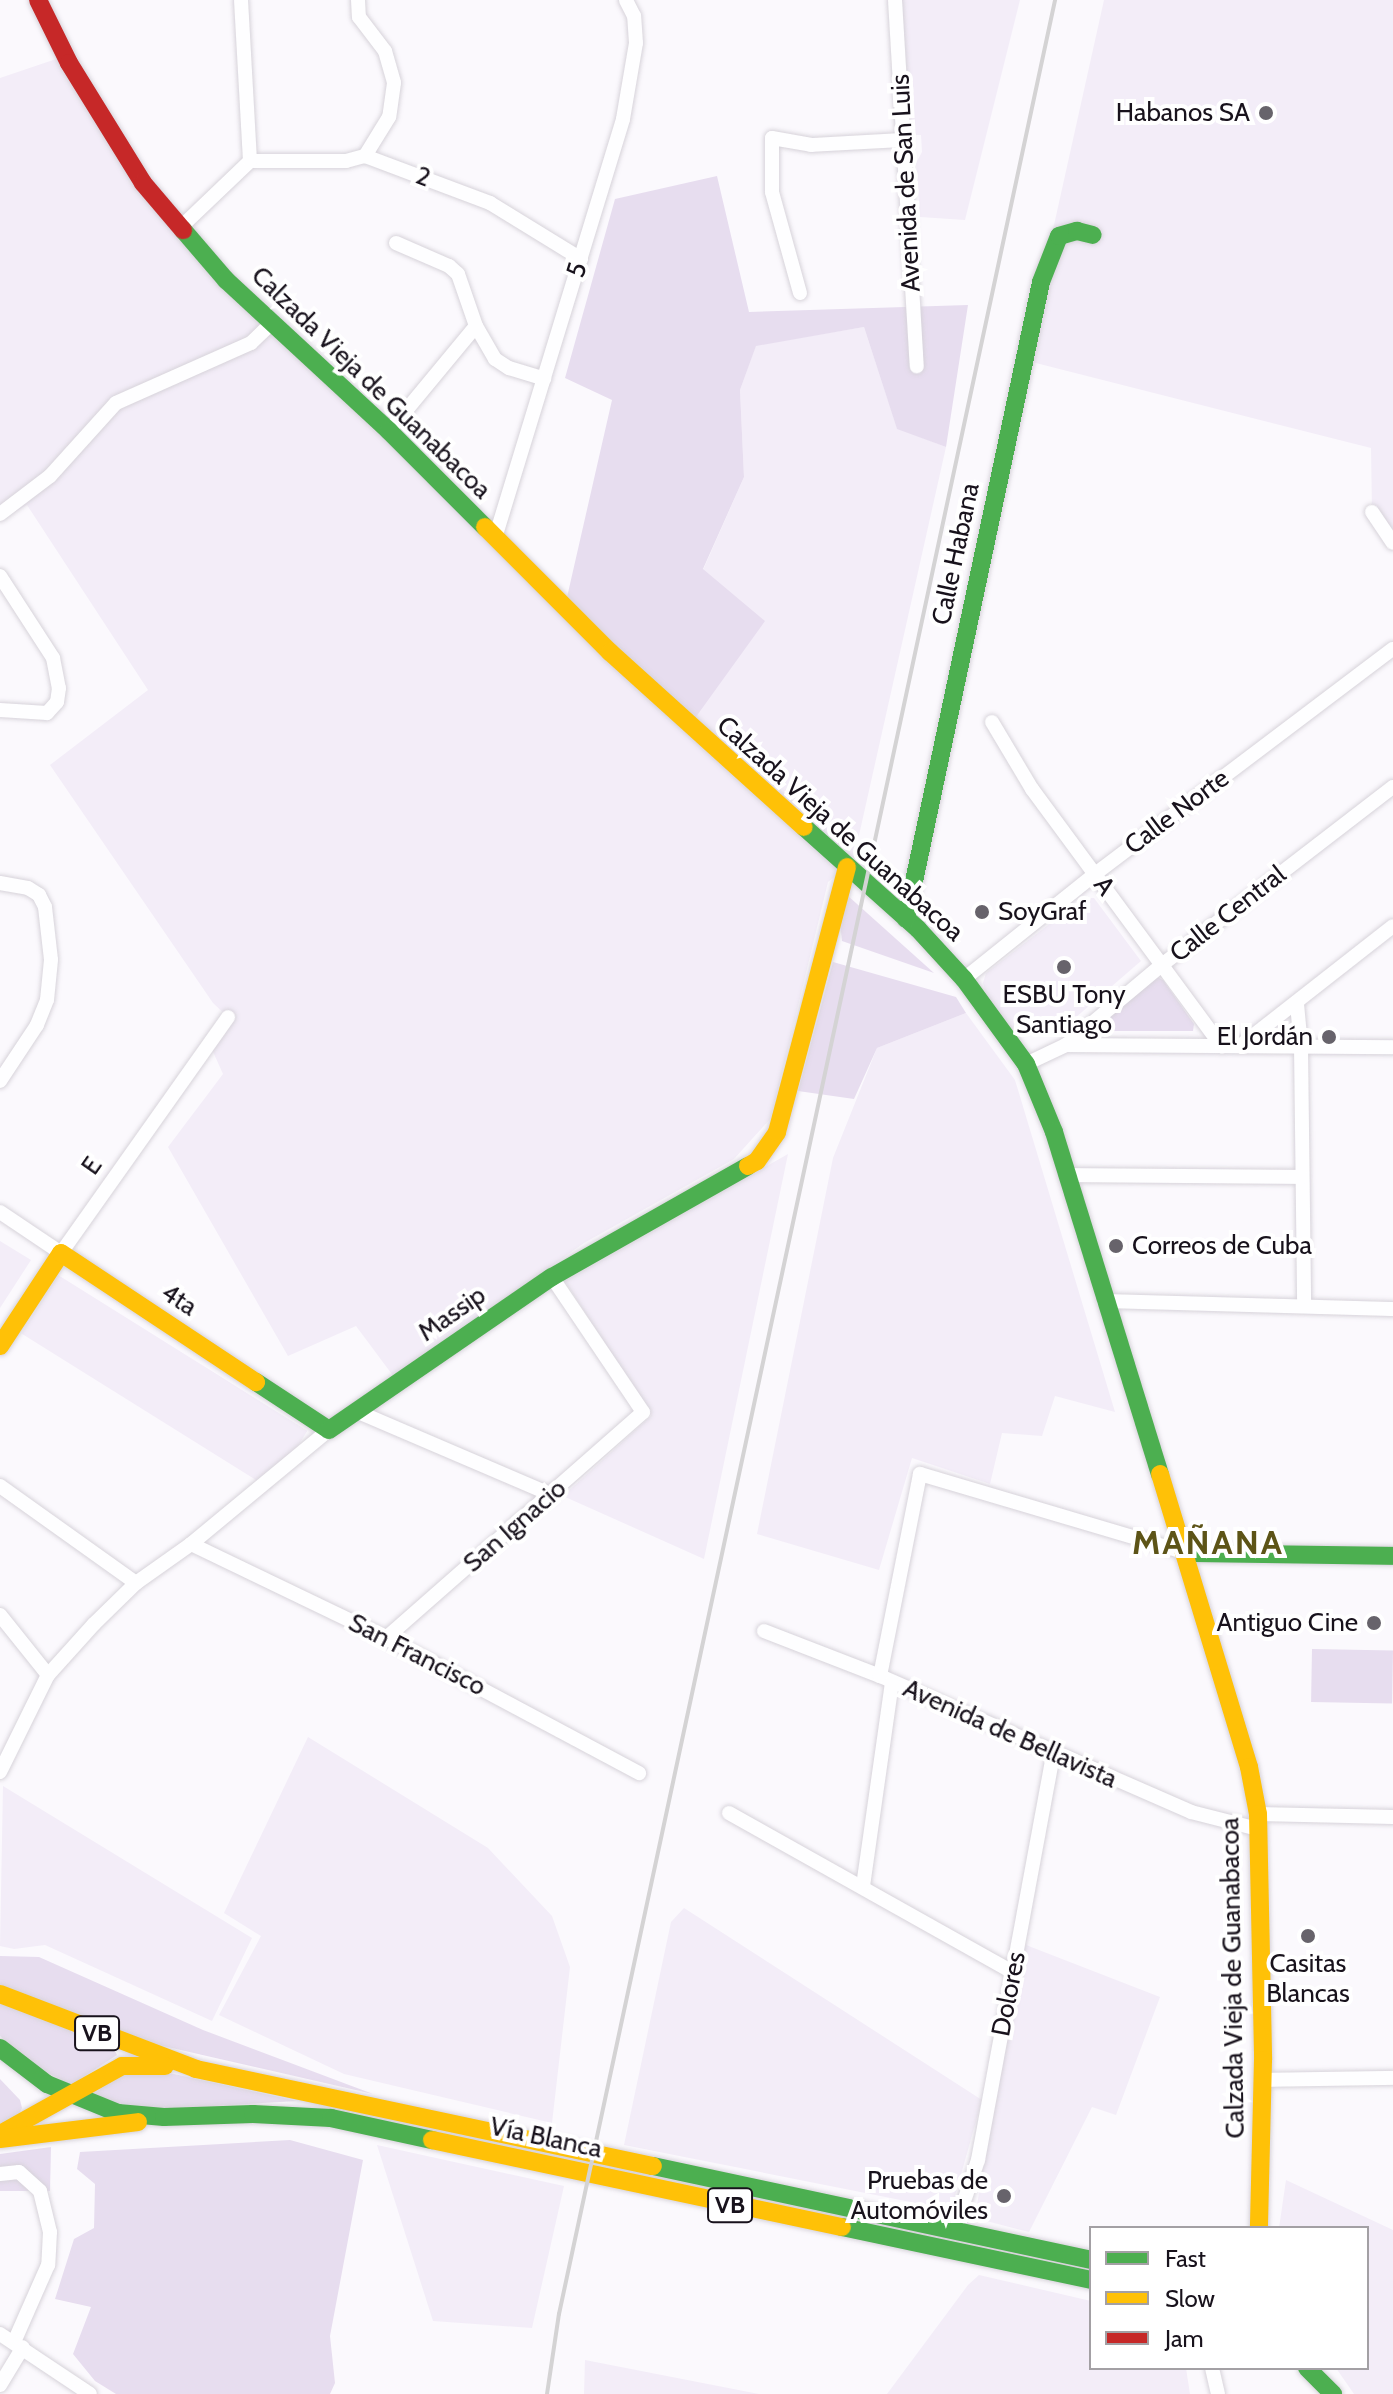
<!DOCTYPE html>
<html>
<head>
<meta charset="utf-8">
<style>
	body { margin:0 }
	#map { position:relative; width:1393px; height:2394px; overflow:hidden; background:#fbf9fd; font-family:Cabin,sans-serif }
	div>[style] { position:absolute }
	[style*='--x'] { left:calc(var(--x)*1px); top:calc(var(--y)*1px); width:calc(var(--w)*1px); rotate:calc(var(--a)*1deg) }
	.built>* { inset:0; background:#f3edf8; transform-origin:0 0 }
	.green>* { inset:0; background:#e7ddef; transform-origin:0 0 }
	.roads { filter:drop-shadow(0 0 2px #d7d3da) drop-shadow(0 0 2px #d7d3da) }
	.street>* { height:14px; margin:-7px; padding:0 7px; transform-origin:7px; border-radius:7px; background:#fefeff }
	.fast>* { height:18px; margin:-9px; padding:0 9px; transform-origin:9px; border-radius:9px; background:#4caf50 }
	.slow>* { height:18px; margin:-9px; padding:0 9px; transform-origin:9px; border-radius:9px; background:#ffc107 }
	.jam>* { height:18px; margin:-9px; padding:0 9px; transform-origin:9px; border-radius:9px; background:#c62828 }
	.rail>* { height:4px; margin:-2px; padding:0 2px; transform-origin:2px; border-radius:2px; background:#d4d3d4 }
	.dots>* { width:22px; height:22px; translate:-50% -50%; box-sizing:border-box; border:4px solid #fff; border-radius:50% }
	span { translate:-50% -50%; white-space:nowrap; text-align:center; line-height:1.15; -webkit-text-stroke:8px #fff; paint-order:stroke }
	.shield-label span { padding:2px 6px; background:#fff; border:2px solid; border-radius:6px; -webkit-text-stroke-width:0 }
	.shield-label { font-size:24px; color:#18121c; font-weight:700 }
	.poi-label { font-size:26px; color:#18121c }
	.right { translate:-100% -50%; text-align:right }
	.left { translate:0 -50%; text-align:left }
	.street-label { font-size:26px; color:#18121c }
	.district-label { font-size:34px; color:#5d5417; font-weight:700; letter-spacing:2px }
	.legend { position:absolute; left:1089px; top:2226px; width:280px; height:144px; box-sizing:border-box; background:#fff; border:2px solid #a3a0a4; margin:0; padding:10px 14px; list-style:none; font-size:24px; color:#18121c }
	.legend li { display:flex; align-items:center; gap:16px; height:40px }
	.legend b { width:40px; border:2px solid #a3a0a4 }
</style>
</head>
<body>
<div id="map">
	<div class="built">
		<div style="clip-path:polygon(902px 0,1020px 0,965px 220px,920px 217px,916px 163px,922px 152px,921px 135px,911px 135px)"></div>
		<div style="clip-path:polygon(1104px 0,1393px 0,1393px 543px,1372px 512px,1371px 448px,1024px 360px)"></div>
		<div style="clip-path:polygon(65px 56px,143px 183px,565px 606px,703px 570px,744px 477px,740px 390px,756px 345px,864px 327px,897px 428px,946px 447px,853px 862px,828px 882px,771px 1118px,734px 1159px,584px 1243px,394px 1377px,356px 1326px,288px 1356px,168px 1147px,223px 1074px,210px 1045px,228px 1017px,213px 1003px,50px 765px,148px 690px,27px 505px,0 520px,0 78px)"></div>
		<div style="clip-path:polygon(1083px 898px,1094px 898px,1141px 961px,1060px 1031px,1015px 1033px,989px 1004px,983px 983px,986px 973px)"></div>
		<div style="clip-path:polygon(966px 1013px,1015px 1080px,1115px 1412px,1055px 1396px,1042px 1436px,1002px 1433px,990px 1484px,912px 1458px,879px 1570px,757px 1534px,833px 1158px,877px 1048px)"></div>
		<div style="clip-path:polygon(788px 1154px,704px 1559px,563px 1496px,651px 1416px,565px 1281px)"></div>
		<div style="clip-path:polygon(0 1241px,31px 1260px,0 1308px)"></div>
		<div style="left:58px;top:1275px;width:294px;height:69px;rotate:32deg"></div>
		<div style="clip-path:polygon(308px 1737px,488px 1848px,552px 1916px,570px 1967px,552px 2123px,344px 2074px,219px 2015px,261px 1936px,224px 1913px)"></div>
		<div style="clip-path:polygon(3px 1786px,252px 1938px,212px 2021px,45px 1945px,14px 1949px,0 1946px)"></div>
		<div style="clip-path:polygon(684px 1908px,982px 2100px,951px 2210px,624px 2145px,671px 1922px)"></div>
		<div style="clip-path:polygon(1026px 1945px,1160px 1997px,1116px 2115px,1092px 2107px,1029px 2232px,975px 2218px,1014px 1973px)"></div>
		<div style="clip-path:polygon(377px 2145px,564px 2186px,532px 2328px,433px 2321px)"></div>
		<div style="clip-path:polygon(1286px 2180px,1393px 2230px,1393px 2394px,1354px 2394px,1336px 2368px,1367px 2368px,1367px 2228px,1279px 2228px)"></div>
		<div style="clip-path:polygon(979px 2275px,1091px 2301px,1091px 2368px,1186px 2368px,1190px 2394px,887px 2394px,968px 2285px)"></div>
		<div style="clip-path:polygon(585px 2360px,759px 2394px,584px 2394px)"></div>
	</div>
	<div class="green">
		<div style="clip-path:polygon(717px 176px,749px 312px,968px 305px,946px 447px,897px 429px,864px 327px,756px 346px,740px 390px,744px 477px,703px 569px,765px 621px,693px 721px,565px 606px,612px 400px,565px 378px,615px 199px)"></div>
		<div style="clip-path:polygon(847px 895px,934px 973px,842px 941px,840px 922px)"></div>
		<div style="clip-path:polygon(833px 962px,956px 997px,966px 1013px,877px 1048px,854px 1099px,798px 1091px)"></div>
		<div style="clip-path:polygon(1157px 977px,1163px 980px,1194px 1024px,1193px 1031px,1100px 1031px,1098px 1026px)"></div>
		<div style="left:1312px;top:1649px;width:81px;height:53px;rotate:1deg"></div>
		<div style="clip-path:polygon(0 1956px,39px 1957px,203px 2030px,373px 2094px,137px 2040px,0 1985px)"></div>
		<div style="clip-path:polygon(0 1999px,115px 2051px,117px 2055px,71px 2085px,33px 2065px,0 2036px)"></div>
		<div style="clip-path:polygon(141px 2069px,174px 2074px,297px 2101px,147px 2110px,92px 2097px,112px 2076px)"></div>
		<div style="clip-path:polygon(0 2079px,20px 2100px,22px 2108px,18px 2116px,0 2127px)"></div>
		<div style="clip-path:polygon(290px 2140px,363px 2160px,330px 2336px,335px 2383px,330px 2394px,116px 2394px,95px 2381px,73px 2354px,91px 2307px,55px 2299px,74px 2239px,94px 2228px,95px 2184px,77px 2169px,80px 2152px)"></div>
		<div style="clip-path:polygon(51px 2147px,50px 2191px,0 2191px,0 2154px)"></div>
	</div>
	<div class="roads">
		<div class="street">
			<div style="--x:358;--y:0;--w:17;--a:87"></div>
			<div style="--x:359;--y:17;--w:43;--a:52.6"></div>
			<div style="--x:385;--y:51;--w:33;--a:74"></div>
			<div style="--x:394;--y:83;--w:34;--a:98"></div>
			<div style="--x:389;--y:117;--w:46;--a:121.6"></div>
			<div style="--x:895;--y:0;--w:367;--a:86.6"></div>
			<div style="--x:250;--y:161;--w:96;--a:0"></div>
			<div style="--x:346;--y:161;--w:20;--a:-15"></div>
			<div style="--x:365;--y:156;--w:134;--a:20.6"></div>
			<div style="--x:490;--y:203;--w:107;--a:31.6"></div>
			<div style="--x:181;--y:227;--w:95;--a:-43.7"></div>
			<div style="--x:250;--y:161;--w:161;--a:-93.2"></div>
			<div style="--x:396;--y:243;--w:58;--a:23.5"></div>
			<div style="--x:449;--y:266;--w:12;--a:42"></div>
			<div style="--x:458;--y:274;--w:55;--a:70.9"></div>
			<div style="--x:476;--y:326;--w:38;--a:60"></div>
			<div style="--x:495;--y:359;--w:17;--a:33"></div>
			<div style="--x:509;--y:368;--w:37;--a:17"></div>
			<div style="--x:800;--y:293;--w:105;--a:-105.5"></div>
			<div style="--x:772;--y:192;--w:54;--a:-90"></div>
			<div style="--x:772;--y:138;--w:40;--a:10"></div>
			<div style="--x:811;--y:145;--w:93;--a:-3.1"></div>
			<div style="--x:389;--y:431;--w:136;--a:-50.4"></div>
			<div style="--x:1372;--y:512;--w:37;--a:56"></div>
			<div style="--x:0;--y:514;--w:63;--a:-37.2"></div>
			<div style="--x:50;--y:476;--w:98;--a:-47.9"></div>
			<div style="--x:116;--y:403;--w:148;--a:-24"></div>
			<div style="--x:251;--y:343;--w:29;--a:-44"></div>
			<div style="--x:495;--y:538;--w:438;--a:-73"></div>
			<div style="--x:623;--y:119;--w:77;--a:-80.3"></div>
			<div style="--x:636;--y:43;--w:27;--a:-94"></div>
			<div style="--x:634;--y:16;--w:18;--a:-117"></div>
			<div style="--x:0;--y:576;--w:98;--a:57.1"></div>
			<div style="--x:53;--y:658;--w:31;--a:79"></div>
			<div style="--x:59;--y:688;--w:14;--a:98"></div>
			<div style="--x:57;--y:702;--w:15;--a:132"></div>
			<div style="--x:47;--y:713;--w:47;--a:-176.3"></div>
			<div style="--x:992;--y:722;--w:78;--a:59.2"></div>
			<div style="--x:1032;--y:789;--w:320;--a:53.6"></div>
			<div style="--x:0;--y:883;--w:28;--a:10"></div>
			<div style="--x:28;--y:888;--w:13;--a:32"></div>
			<div style="--x:39;--y:895;--w:13;--a:63"></div>
			<div style="--x:45;--y:907;--w:53;--a:83.5"></div>
			<div style="--x:51;--y:960;--w:40;--a:95.7"></div>
			<div style="--x:47;--y:1000;--w:27;--a:112"></div>
			<div style="--x:37;--y:1025;--w:67;--a:123.5"></div>
			<div style="--x:964;--y:979;--w:168;--a:-38.7"></div>
			<div style="--x:1095;--y:874;--w:373;--a:-37.1"></div>
			<div style="--x:1297;--y:1004;--w:42;--a:84.6"></div>
			<div style="--x:1301;--y:1046;--w:258;--a:89.3"></div>
			<div style="--x:1066;--y:1045;--w:126;--a:-39.9"></div>
			<div style="--x:1163;--y:964;--w:290;--a:-37.6"></div>
			<div style="--x:1240;--y:1046;--w:194;--a:-38.1"></div>
			<div style="--x:1026;--y:1064;--w:44;--a:-25.4"></div>
			<div style="--x:1066;--y:1045;--w:327;--a:0.4"></div>
			<div style="--x:1066;--y:1175;--w:236;--a:0.5"></div>
			<div style="--x:0;--y:1212;--w:73;--a:33.9"></div>
			<div style="--x:61;--y:1253;--w:289;--a:-54.7"></div>
			<div style="--x:1104;--y:1301;--w:289;--a:1.6"></div>
			<div style="--x:356;--y:1411;--w:213;--a:23.2"></div>
			<div style="--x:0;--y:1486;--w:167;--a:35.5"></div>
			<div style="--x:191;--y:1544;--w:216;--a:25.7"></div>
			<div style="--x:386;--y:1638;--w:287;--a:28.1"></div>
			<div style="--x:0;--y:1615;--w:77;--a:51.3"></div>
			<div style="--x:764;--y:1631;--w:124;--a:21.2"></div>
			<div style="--x:880;--y:1676;--w:339;--a:23.6"></div>
			<div style="--x:1191;--y:1812;--w:69;--a:14.2"></div>
			<div style="--x:386;--y:1638;--w:342;--a:-41.3"></div>
			<div style="--x:643;--y:1412;--w:163;--a:-124"></div>
			<div style="--x:880;--y:1676;--w:206;--a:-78.8"></div>
			<div style="--x:920;--y:1474;--w:277;--a:16.5"></div>
			<div style="--x:0;--y:1772;--w:108;--a:-63.7"></div>
			<div style="--x:48;--y:1675;--w:69;--a:-48"></div>
			<div style="--x:94;--y:1624;--w:59;--a:-44.3"></div>
			<div style="--x:136;--y:1583;--w:67;--a:-35.3"></div>
			<div style="--x:191;--y:1544;--w:179;--a:-39.6"></div>
			<div style="--x:729;--y:1813;--w:327;--a:29.3"></div>
			<div style="--x:1258;--y:1814;--w:135;--a:1.3"></div>
			<div style="--x:863;--y:1886;--w:206;--a:-81.9"></div>
			<div style="--x:1263;--y:2080;--w:130;--a:-0.9"></div>
			<div style="--x:0;--y:2174;--w:19;--a:-6"></div>
			<div style="--x:19;--y:2172;--w:28;--a:42"></div>
			<div style="--x:40;--y:2191;--w:42;--a:76.3"></div>
			<div style="--x:50;--y:2232;--w:33;--a:93"></div>
			<div style="--x:48;--y:2265;--w:84;--a:113.8"></div>
			<div style="--x:954;--y:2231;--w:75;--a:-71.3"></div>
			<div style="--x:978;--y:2160;--w:412;--a:-79.5"></div>
			<div style="--x:0;--y:2334;--w:108;--a:33.7"></div>
			<div style="--x:1212;--y:2368;--w:27;--a:77"></div>
			<div style="--x:0;--y:2385;--w:44;--a:-58.8"></div>
		</div>
		<div class="fast">
			<div style="--x:183;--y:230;--w:66;--a:49.3"></div>
			<div style="--x:226;--y:280;--w:222;--a:42.8"></div>
			<div style="--x:389;--y:431;--w:136;--a:45"></div>
			<div style="--x:804;--y:827;--w:153;--a:41.8"></div>
			<div style="--x:918;--y:929;--w:68;--a:47.4"></div>
			<div style="--x:964;--y:979;--w:105;--a:53.9"></div>
			<div style="--x:1026;--y:1064;--w:74;--a:67.6"></div>
			<div style="--x:1054;--y:1132;--w:358;--a:72.8"></div>
			<div style="--x:906;--y:919;--w:651;--a:-78.03"></div>
			<div style="--x:1041;--y:282;--w:49;--a:-68.6"></div>
			<div style="--x:1059;--y:236;--w:19;--a:-16"></div>
			<div style="--x:1077;--y:231;--w:16;--a:14"></div>
			<div style="--x:256;--y:1382;--w:87;--a:33.3"></div>
			<div style="--x:329;--y:1430;--w:270;--a:-34.5"></div>
			<div style="--x:552;--y:1277;--w:225;--a:-29.5"></div>
			<div style="--x:1186;--y:1553;--w:207;--a:0.8"></div>
			<div style="--x:0;--y:2048;--w:59;--a:37.5"></div>
			<div style="--x:47;--y:2084;--w:77;--a:22.2"></div>
			<div style="--x:118;--y:2113;--w:46;--a:5"></div>
			<div style="--x:164;--y:2117;--w:89;--a:-1.9"></div>
			<div style="--x:253;--y:2114;--w:78;--a:2.9"></div>
			<div style="--x:331;--y:2118;--w:103;--a:12.3"></div>
			<div style="--x:653;--y:2166;--w:448;--a:12.1"></div>
			<div style="--x:842;--y:2227;--w:255;--a:12"></div>
			<div style="--x:1307;--y:2368;--w:37;--a:45"></div>
		</div>
		<div class="slow">
			<div style="--x:485;--y:527;--w:177;--a:45"></div>
			<div style="--x:610;--y:652;--w:261;--a:42.1"></div>
			<div style="--x:748;--y:1166;--w:10;--a:-29"></div>
			<div style="--x:757;--y:1161;--w:35;--a:-55"></div>
			<div style="--x:777;--y:1132;--w:274;--a:-75.2"></div>
			<div style="--x:0;--y:1346;--w:111;--a:-56.7"></div>
			<div style="--x:61;--y:1253;--w:234;--a:33.5"></div>
			<div style="--x:1160;--y:1474;--w:306;--a:73.1"></div>
			<div style="--x:1249;--y:1767;--w:48;--a:79.2"></div>
			<div style="--x:1258;--y:1814;--w:246;--a:88.8"></div>
			<div style="--x:1263;--y:2060;--w:168;--a:91.4"></div>
			<div style="--x:0;--y:1994;--w:210;--a:20.9"></div>
			<div style="--x:196;--y:2069;--w:467;--a:12"></div>
			<div style="--x:0;--y:2134;--w:140;--a:-29.1"></div>
			<div style="--x:122;--y:2066;--w:43;--a:0"></div>
			<div style="--x:0;--y:2139;--w:139;--a:-7"></div>
			<div style="--x:432;--y:2140;--w:419;--a:12"></div>
		</div>
		<div class="jam">
			<div style="--x:38;--y:0;--w:70;--a:63.8"></div>
			<div style="--x:69;--y:63;--w:141;--a:58.3"></div>
			<div style="--x:143;--y:183;--w:62;--a:49.6"></div>
		</div>
	</div>
	<div class="rail">
		<div style="--x:547;--y:2394;--w:81;--a:-81.5"></div>
		<div style="--x:559;--y:2314;--w:2367;--a:-77.9"></div>
	</div>
	<div class="dots">
		<div style="left:1266px;top:113px;background:#67636b"></div>
		<div style="left:982px;top:912px;background:#67636b"></div>
		<div style="left:1064px;top:967px;background:#67636b"></div>
		<div style="left:1329px;top:1037px;background:#67636b"></div>
		<div style="left:1116px;top:1246px;background:#67636b"></div>
		<div style="left:1374px;top:1623px;background:#67636b"></div>
		<div style="left:1308px;top:1936px;background:#67636b"></div>
		<div style="left:1004px;top:2196px;background:#67636b"></div>
	</div>
	<div class="shield-label">
		<span style="left:97px;top:2033px">VB</span>
		<span style="left:730px;top:2205px">VB</span>
	</div>
	<div class="poi-label">
		<span class="right" style="left:1250px;top:113px">Habanos SA</span>
		<span class="left" style="left:998px;top:912px">SoyGraf</span>
		<span style="left:1064px;top:1010px">ESBU Tony<br>Santiago</span>
		<span class="right" style="left:1313px;top:1037px">El Jordán</span>
		<span class="left" style="left:1132px;top:1246px">Correos de Cuba</span>
		<span class="right" style="left:1358px;top:1623px">Antiguo Cine</span>
		<span style="left:1308px;top:1979px">Casitas<br>Blancas</span>
		<span class="right" style="left:988px;top:2196px">Pruebas de<br>Automóviles</span>
	</div>
	<div class="street-label">
		<span style="left:423px;top:177px;rotate:21deg">2</span>
		<span style="left:906px;top:183px;rotate:-93deg">Avenida de San Luis</span>
		<span style="left:577px;top:270px;rotate:-73deg">5</span>
		<span style="left:371px;top:383px;rotate:44deg">Calzada Vieja de Guanabacoa</span>
		<span style="left:956px;top:554px;rotate:-78deg">Calle Habana</span>
		<span style="left:1177px;top:812px;rotate:-37deg">Calle Norte</span>
		<span style="left:840px;top:829px;rotate:42deg">Calzada Vieja de Guanabacoa</span>
		<span style="left:1104px;top:886px;rotate:53deg">A</span>
		<span style="left:1228px;top:914px;rotate:-38deg">Calle Central</span>
		<span style="left:92px;top:1166px;rotate:-55deg">E</span>
		<span style="left:179px;top:1300px;rotate:33deg">4ta</span>
		<span style="left:452px;top:1314px;rotate:-35deg">Massip</span>
		<span style="left:515px;top:1526px;rotate:-41deg">San Ignacio</span>
		<span style="left:417px;top:1655px;rotate:27deg">San Francisco</span>
		<span style="left:1010px;top:1734px;rotate:24deg">Avenida de Bellavista</span>
		<span style="left:1233px;top:1978px;rotate:-91deg">Calzada Vieja de Guanabacoa</span>
		<span style="left:1009px;top:1994px;rotate:-79deg">Dolores</span>
		<span style="left:546px;top:2138px;rotate:12deg">Vía Blanca</span>
	</div>
	<div class="district-label">
		<span style="left:1208px;top:1543px">MAÑANA</span>
	</div>
	<ul class="legend">
	<li><b style="height:10px;background:#4caf50"></b>Fast</li>
	<li><b style="height:10px;background:#ffc107"></b>Slow</li>
	<li><b style="height:10px;background:#c62828"></b>Jam</li>
	</ul>
</div>
</body>
</html>
